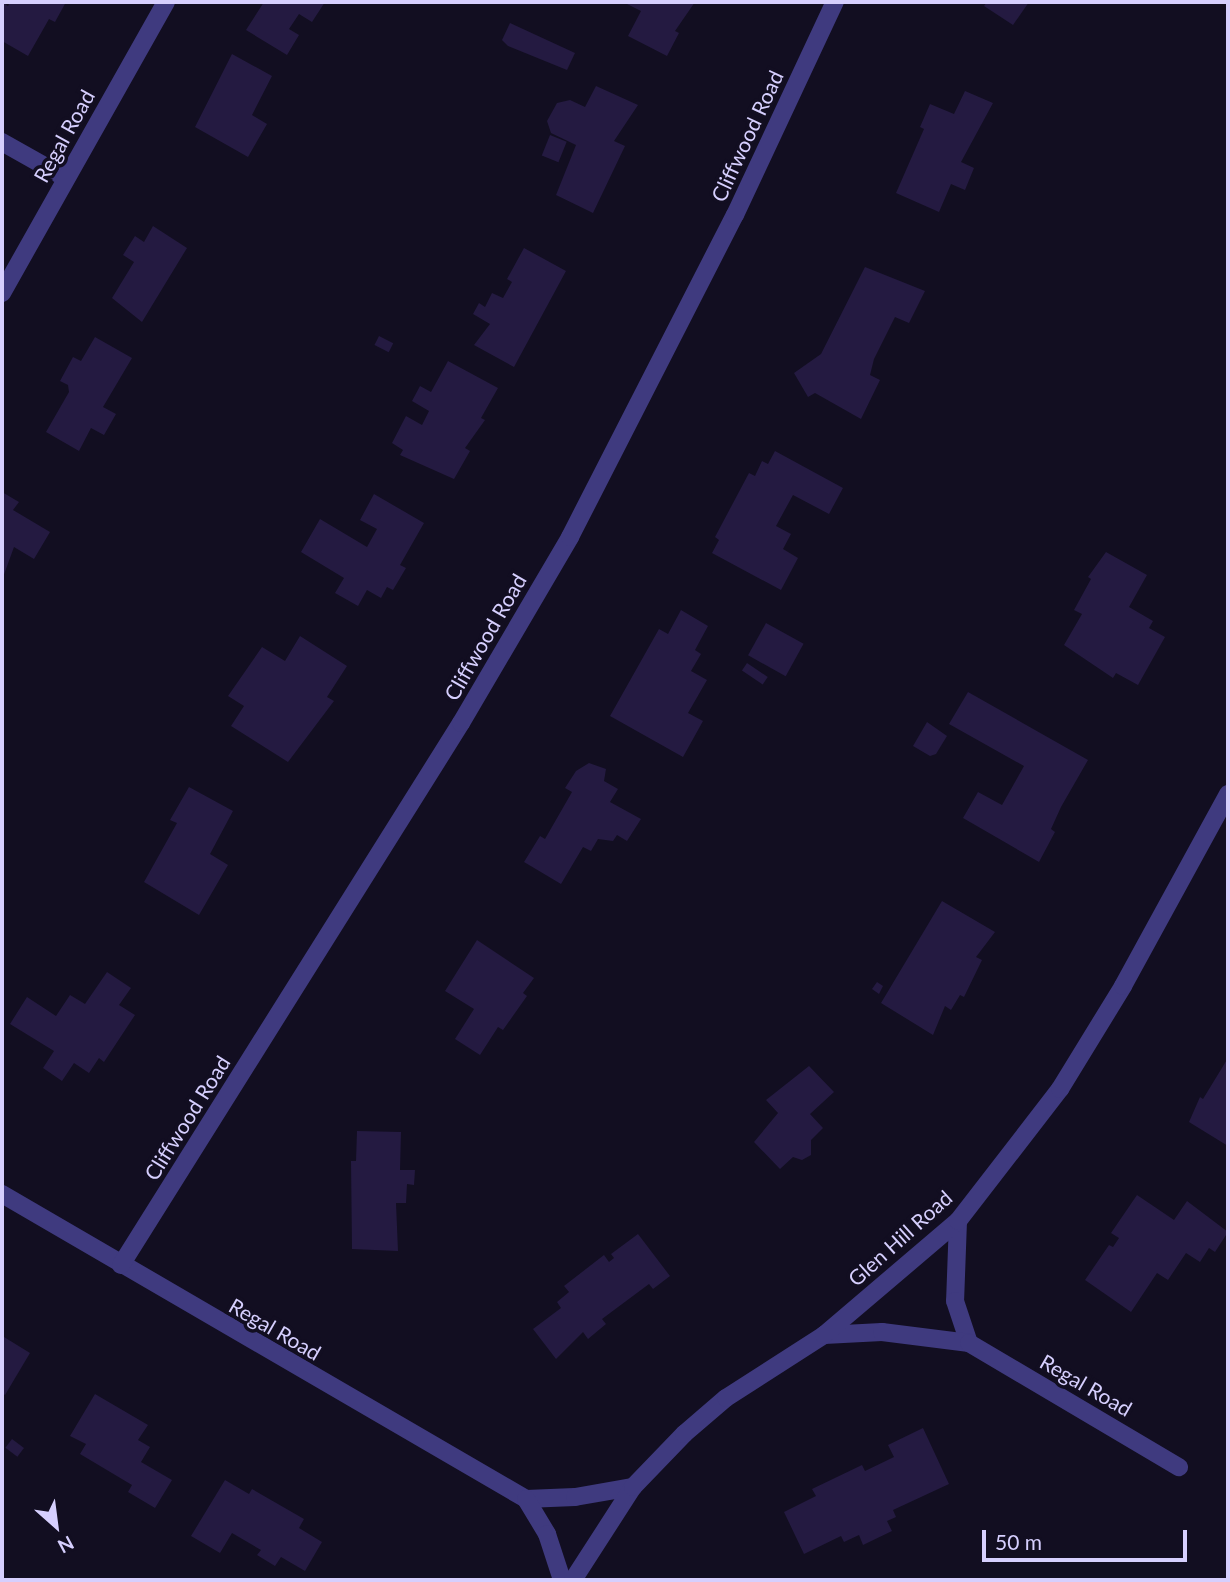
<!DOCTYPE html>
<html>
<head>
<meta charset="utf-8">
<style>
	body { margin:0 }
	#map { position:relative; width:1230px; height:1582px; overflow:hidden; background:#120e21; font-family:Lato,sans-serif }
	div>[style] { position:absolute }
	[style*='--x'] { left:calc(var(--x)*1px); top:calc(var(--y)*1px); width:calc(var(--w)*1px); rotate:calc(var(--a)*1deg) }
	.building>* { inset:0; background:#241a41; transform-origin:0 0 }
	.street>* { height:18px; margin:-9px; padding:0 9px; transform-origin:9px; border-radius:9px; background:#3f3a7f }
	span { translate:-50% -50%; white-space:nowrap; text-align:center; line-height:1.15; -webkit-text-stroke:7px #120e21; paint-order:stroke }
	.street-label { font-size:21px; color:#d6cffe }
	.frame { position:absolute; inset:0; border:4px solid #d6cffe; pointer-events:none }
	.north { position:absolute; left:21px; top:1491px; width:70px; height:70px; -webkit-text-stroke:5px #120e21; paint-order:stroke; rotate:152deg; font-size:19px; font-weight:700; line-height:28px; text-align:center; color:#d6cffe }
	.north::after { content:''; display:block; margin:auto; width:24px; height:32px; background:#d6cffe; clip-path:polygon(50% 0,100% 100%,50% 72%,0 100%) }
	.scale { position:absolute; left:982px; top:1530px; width:205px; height:32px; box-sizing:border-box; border:4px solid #d6cffe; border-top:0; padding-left:9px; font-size:21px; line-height:24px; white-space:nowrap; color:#d6cffe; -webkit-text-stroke:5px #120e21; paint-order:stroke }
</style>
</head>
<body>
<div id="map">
	<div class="building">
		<div style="clip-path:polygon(2px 2px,8px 6px,10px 2px,66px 2px,55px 22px,49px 19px,28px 56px,2px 41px)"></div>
		<div style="clip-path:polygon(264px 2px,325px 2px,312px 22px,299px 14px,289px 29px,299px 35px,287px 55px,246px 30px)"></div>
		<div style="clip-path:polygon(623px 2px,695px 2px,675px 31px,679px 33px,667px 56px,628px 36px,641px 11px)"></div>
		<div style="clip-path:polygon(987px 2px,1029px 2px,1013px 25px,984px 6px)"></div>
		<div style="clip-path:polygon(510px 23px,575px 53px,567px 70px,508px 46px,502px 40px)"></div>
		<div style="clip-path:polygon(232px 54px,272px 76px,252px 115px,267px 124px,248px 157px,195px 127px)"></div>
		<div style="clip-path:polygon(596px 86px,638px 105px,614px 141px,625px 146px,593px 213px,556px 195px,576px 145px,551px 133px,547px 121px,557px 103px,570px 100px,585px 107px)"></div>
		<div style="clip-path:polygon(965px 91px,993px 103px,961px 162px,974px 168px,965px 190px,951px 184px,939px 212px,896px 193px,924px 129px,920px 127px,930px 104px,954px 114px)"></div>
		<div style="left:550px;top:135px;width:18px;height:22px;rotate:22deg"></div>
		<div style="clip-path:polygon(153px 226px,187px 248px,142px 322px,112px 298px,134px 262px,123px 255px,135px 236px,144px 242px)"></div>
		<div style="clip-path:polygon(524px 248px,566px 271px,514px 367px,474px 345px,490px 324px,473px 314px,479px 303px,485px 307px,492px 293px,503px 298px,512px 282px,507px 279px)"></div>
		<div style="clip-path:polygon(865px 267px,925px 291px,909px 323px,895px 317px,874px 359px,870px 375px,880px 380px,861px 419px,815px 393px,808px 397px,794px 373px,821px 354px)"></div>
		<div style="left:379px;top:336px;width:16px;height:10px;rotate:27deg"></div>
		<div style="clip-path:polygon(95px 337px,132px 358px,103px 407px,116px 414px,104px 435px,91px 428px,79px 451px,46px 432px,69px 392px,68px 385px,60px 381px,73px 357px,81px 361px)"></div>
		<div style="clip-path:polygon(448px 361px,498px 388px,481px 418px,485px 420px,465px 448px,470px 451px,454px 479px,400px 455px,403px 450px,392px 443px,406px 416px,422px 425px,429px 411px,412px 401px,420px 386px,431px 392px)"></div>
		<div style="clip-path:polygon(775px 451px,843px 488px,829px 514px,793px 495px,776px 526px,791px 534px,783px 549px,798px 558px,781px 590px,712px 553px,719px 540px,715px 537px,749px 473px,755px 476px,762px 461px,768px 464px)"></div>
		<div style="clip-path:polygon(2px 492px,19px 502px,13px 510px,50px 532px,34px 559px,14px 547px,2px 580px)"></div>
		<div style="clip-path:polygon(374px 494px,424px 523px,400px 565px,406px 568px,393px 590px,387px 587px,381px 598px,367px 590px,358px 606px,335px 593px,344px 578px,301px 552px,320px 519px,367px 547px,377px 529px,360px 520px)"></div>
		<div style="clip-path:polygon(1106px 552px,1147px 575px,1129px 607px,1153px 621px,1149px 628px,1165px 637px,1138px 685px,1116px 673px,1113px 678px,1064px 645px,1082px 614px,1074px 610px,1091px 579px,1088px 577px)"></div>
		<div style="clip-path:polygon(681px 610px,708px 626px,695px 650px,701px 654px,691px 671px,707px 680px,688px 713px,703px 721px,683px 757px,610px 716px,659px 629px,668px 634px)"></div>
		<div style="left:766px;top:623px;width:43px;height:37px;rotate:29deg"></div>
		<div style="clip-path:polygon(300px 636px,347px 666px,327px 697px,334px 701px,288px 762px,231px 726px,244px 706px,228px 696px,262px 647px,285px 661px)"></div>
		<div style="left:747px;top:663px;width:25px;height:9px;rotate:34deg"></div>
		<div style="clip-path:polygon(968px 692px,1088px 760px,1061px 807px,1051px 829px,1055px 832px,1039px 862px,963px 818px,978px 792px,1002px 805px,1024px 766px,949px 724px)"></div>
		<div style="clip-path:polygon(927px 722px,947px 736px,936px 754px,930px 756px,913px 746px)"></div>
		<div style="clip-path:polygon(589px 763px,606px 769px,604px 781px,618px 789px,610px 802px,641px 819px,627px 841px,617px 835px,613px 841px,598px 839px,591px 851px,583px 847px,561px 884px,524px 862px,540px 836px,545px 839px,572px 792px,565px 788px,576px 771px)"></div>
		<div style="clip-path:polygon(189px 787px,233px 811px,210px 854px,228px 865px,199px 915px,144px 882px,177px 823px,170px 820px)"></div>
		<div style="clip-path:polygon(942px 901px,995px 932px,976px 957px,982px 960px,964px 997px,960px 995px,951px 1010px,945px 1006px,933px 1035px,881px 1003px)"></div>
		<div style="clip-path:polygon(477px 940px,534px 978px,523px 993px,527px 996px,503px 1030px,498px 1027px,480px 1055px,455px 1039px,474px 1009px,445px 991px)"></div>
		<div style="clip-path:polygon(107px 972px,131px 988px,119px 1005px,135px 1015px,104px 1062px,99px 1058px,89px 1073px,74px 1063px,62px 1081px,43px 1068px,54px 1051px,10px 1024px,27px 997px,56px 1016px,70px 995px,85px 1004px)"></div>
		<div style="clip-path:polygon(877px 982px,883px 986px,879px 994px,872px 989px)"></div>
		<div style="clip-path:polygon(1228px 1058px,1228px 1146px,1189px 1122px,1200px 1097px,1203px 1099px)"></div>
		<div style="clip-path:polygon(809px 1066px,834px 1092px,810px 1114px,823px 1128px,811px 1140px,811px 1155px,802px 1160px,793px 1157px,780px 1169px,754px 1142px,778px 1113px,766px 1100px)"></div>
		<div style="clip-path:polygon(357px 1131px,401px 1132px,400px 1170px,415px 1170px,414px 1185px,407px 1184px,406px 1203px,396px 1203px,398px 1251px,352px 1249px,351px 1161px,356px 1161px)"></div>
		<div style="clip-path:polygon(1137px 1195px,1174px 1220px,1187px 1201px,1228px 1232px,1215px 1252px,1209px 1248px,1200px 1262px,1186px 1253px,1168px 1280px,1157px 1273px,1131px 1312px,1085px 1280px,1109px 1245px,1113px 1247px,1119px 1238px,1111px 1233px)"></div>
		<div style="clip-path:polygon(638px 1234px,670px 1276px,653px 1289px,649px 1284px,602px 1319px,606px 1324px,588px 1339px,583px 1332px,556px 1359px,533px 1329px,561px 1308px,557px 1302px,569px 1292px,564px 1286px,604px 1255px,609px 1262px,614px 1258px,611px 1254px)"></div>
		<div style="clip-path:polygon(4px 1337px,30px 1353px,5px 1395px,2px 1393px)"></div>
		<div style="clip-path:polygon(95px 1394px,148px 1425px,138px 1440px,150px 1447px,141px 1462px,172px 1480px,155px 1508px,128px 1492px,132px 1485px,80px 1454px,86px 1444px,70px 1436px)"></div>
		<div style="clip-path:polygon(923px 1428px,949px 1484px,893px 1510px,896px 1517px,887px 1521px,892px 1531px,863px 1545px,859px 1535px,844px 1542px,841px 1536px,804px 1554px,784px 1512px,816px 1496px,812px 1489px,862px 1465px,865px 1471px,894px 1457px,888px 1445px)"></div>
		<div style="left:12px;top:1439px;width:15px;height:11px;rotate:37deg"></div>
		<div style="clip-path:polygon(225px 1480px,249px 1494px,252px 1489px,304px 1519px,299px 1528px,322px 1542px,305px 1571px,281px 1557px,275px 1566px,257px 1555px,261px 1550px,232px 1533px,220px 1553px,191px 1536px)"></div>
	</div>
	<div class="street">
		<div style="--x:2;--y:142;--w:73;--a:29.4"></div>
		<div style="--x:2;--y:293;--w:334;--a:-60.6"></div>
		<div style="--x:2;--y:1194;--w:606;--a:30.2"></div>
		<div style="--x:526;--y:1499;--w:49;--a:-2.3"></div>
		<div style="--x:575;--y:1497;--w:59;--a:-9.8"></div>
		<div style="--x:958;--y:1221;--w:80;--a:92.1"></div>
		<div style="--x:955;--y:1301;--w:44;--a:71.6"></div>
		<div style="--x:121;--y:1265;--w:640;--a:-57.9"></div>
		<div style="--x:461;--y:723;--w:216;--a:-59.6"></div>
		<div style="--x:570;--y:537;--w:362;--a:-62.9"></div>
		<div style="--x:735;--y:215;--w:235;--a:-64.9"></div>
		<div style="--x:824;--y:1335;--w:58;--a:-3"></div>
		<div style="--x:882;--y:1332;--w:88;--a:7.2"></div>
		<div style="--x:969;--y:1343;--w:244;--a:30.6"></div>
		<div style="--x:526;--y:1499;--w:41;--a:59"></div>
		<div style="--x:547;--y:1534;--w:48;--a:71.9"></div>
		<div style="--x:573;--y:1580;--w:111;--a:-57.2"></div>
		<div style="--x:633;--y:1487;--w:74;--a:-46.1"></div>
		<div style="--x:684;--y:1434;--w:55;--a:-40.6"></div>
		<div style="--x:726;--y:1398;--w:117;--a:-32.7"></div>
		<div style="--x:824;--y:1335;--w:176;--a:-40.4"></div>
		<div style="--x:958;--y:1221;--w:167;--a:-52.3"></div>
		<div style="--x:1060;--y:1089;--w:121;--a:-58.5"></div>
		<div style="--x:1123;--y:986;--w:219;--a:-61.3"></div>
	</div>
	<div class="street-label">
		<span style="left:64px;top:136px;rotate:-61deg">Regal Road</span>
		<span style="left:747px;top:136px;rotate:-65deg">Cliffwood Road</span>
		<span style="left:485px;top:637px;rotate:-60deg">Cliffwood Road</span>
		<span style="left:187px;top:1118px;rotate:-58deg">Cliffwood Road</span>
		<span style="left:900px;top:1238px;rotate:-42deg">Glen Hill Road</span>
		<span style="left:275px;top:1329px;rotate:30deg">Regal Road</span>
		<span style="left:1086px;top:1385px;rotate:30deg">Regal Road</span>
	</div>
	<div class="frame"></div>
	<div class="north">N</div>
	<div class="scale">50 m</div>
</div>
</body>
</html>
